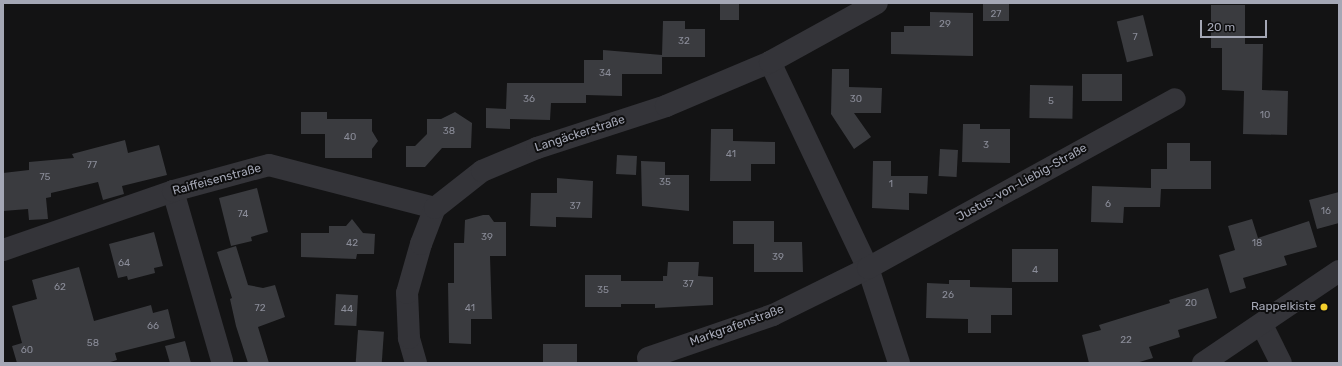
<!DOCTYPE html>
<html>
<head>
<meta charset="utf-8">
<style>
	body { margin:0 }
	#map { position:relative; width:1342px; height:366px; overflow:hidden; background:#131314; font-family:Rubik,sans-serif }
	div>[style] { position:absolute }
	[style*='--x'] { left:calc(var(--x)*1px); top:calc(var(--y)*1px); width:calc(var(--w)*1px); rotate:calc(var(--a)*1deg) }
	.building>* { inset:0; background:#3a3b3f; transform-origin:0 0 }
	.minor>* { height:22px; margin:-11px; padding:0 11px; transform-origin:11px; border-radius:11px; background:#343439 }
	.dots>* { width:11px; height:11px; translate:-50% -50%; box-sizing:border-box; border:2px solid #0e0e0f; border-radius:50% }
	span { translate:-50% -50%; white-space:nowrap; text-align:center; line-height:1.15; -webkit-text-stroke:4px #0e0e0f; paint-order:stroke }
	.number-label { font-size:10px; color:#8a8c98 }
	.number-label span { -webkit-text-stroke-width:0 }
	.street-label { font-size:12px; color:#a4a7b5 }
	.poi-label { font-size:12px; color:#a4a7b5 }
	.right { translate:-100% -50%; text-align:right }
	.frame { position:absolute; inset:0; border:4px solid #a4a7b5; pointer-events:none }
	.scale { position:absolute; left:1200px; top:20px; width:67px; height:18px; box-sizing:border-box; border:2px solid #a4a7b5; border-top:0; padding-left:5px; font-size:12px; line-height:14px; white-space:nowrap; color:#a4a7b5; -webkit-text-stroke:3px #0e0e0f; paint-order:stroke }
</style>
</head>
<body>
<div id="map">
	<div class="building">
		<div style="left:720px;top:3px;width:19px;height:17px"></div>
		<div style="left:983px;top:3px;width:26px;height:18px"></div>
		<div style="clip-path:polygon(1211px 5px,1245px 5px,1245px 44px,1263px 44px,1262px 90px,1288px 91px,1287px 135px,1243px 134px,1244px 91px,1222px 90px,1222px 48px,1211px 48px)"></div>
		<div style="clip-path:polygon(930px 12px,973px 13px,973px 56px,891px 54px,891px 32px,904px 32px,904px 26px,930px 26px)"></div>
		<div style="left:1143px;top:15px;width:42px;height:27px;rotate:76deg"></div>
		<div style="clip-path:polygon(663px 21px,685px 21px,685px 29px,705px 29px,705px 57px,662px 57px,662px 74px,622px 74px,622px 96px,586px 95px,586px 103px,551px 103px,550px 120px,510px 119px,510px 129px,486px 128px,486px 108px,506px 109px,507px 83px,584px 83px,584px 60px,603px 60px,603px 50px,662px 55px)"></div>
		<div style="clip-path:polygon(832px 69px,849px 69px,849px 87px,882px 88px,881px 113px,854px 113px,871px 137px,854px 149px,831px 114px)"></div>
		<div style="left:1082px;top:74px;width:40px;height:27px"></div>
		<div style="left:1030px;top:85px;width:43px;height:33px;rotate:1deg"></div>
		<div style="clip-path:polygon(301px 112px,327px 112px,327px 119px,372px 119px,372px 131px,378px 141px,372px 149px,372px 158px,325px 158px,325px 134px,301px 134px)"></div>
		<div style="clip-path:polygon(455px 112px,472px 123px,471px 148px,442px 148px,425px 167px,406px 167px,406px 146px,415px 146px,427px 134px,427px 119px,441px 119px)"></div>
		<div style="clip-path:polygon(963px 124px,980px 124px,980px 129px,1010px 129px,1010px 163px,962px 162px)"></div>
		<div style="clip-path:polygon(711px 129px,733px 129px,733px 141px,775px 142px,775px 164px,751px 164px,751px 181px,710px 181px)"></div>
		<div style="clip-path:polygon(125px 140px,128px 153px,159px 145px,167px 175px,122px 186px,124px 194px,103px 200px,98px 182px,51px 193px,51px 197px,46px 198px,48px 219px,29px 220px,28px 209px,3px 211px,3px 173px,29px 170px,29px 162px,74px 158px,72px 154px)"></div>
		<div style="clip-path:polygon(1167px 143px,1190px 143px,1190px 161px,1211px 161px,1211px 189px,1161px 189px,1160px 207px,1124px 207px,1123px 223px,1091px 222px,1092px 186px,1151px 188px,1151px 169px,1167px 169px)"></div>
		<div style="left:940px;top:149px;width:18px;height:27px;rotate:3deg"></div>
		<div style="left:617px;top:155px;width:20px;height:19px;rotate:3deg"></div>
		<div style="clip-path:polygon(641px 161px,665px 162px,665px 175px,689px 175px,689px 211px,642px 206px)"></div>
		<div style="clip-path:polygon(873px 161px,891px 161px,891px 176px,928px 176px,927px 194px,909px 193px,909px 210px,872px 208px)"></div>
		<div style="clip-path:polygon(557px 178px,593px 181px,592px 218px,556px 217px,556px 227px,530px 226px,531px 193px,557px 193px)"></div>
		<div style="clip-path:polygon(257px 188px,268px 232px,251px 237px,252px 241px,231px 246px,219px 198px)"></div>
		<div style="clip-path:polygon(1339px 192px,1339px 223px,1317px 229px,1309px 200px)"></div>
		<div style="clip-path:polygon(483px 215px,489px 215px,494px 222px,506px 222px,506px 256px,490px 256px,492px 319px,471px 319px,471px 344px,449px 343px,448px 283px,454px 283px,454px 243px,464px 243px,465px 220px)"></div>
		<div style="clip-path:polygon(352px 219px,363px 233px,375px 234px,374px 254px,357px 254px,356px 259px,301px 257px,301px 233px,329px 233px,329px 226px,346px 226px)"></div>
		<div style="clip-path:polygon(1252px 219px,1258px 238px,1309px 221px,1317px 247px,1284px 256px,1287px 265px,1243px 278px,1246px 288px,1230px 293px,1219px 255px,1235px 250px,1228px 226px)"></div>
		<div style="clip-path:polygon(733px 221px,774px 221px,774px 242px,802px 242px,803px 272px,754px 272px,754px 244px,733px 244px)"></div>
		<div style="clip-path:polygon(154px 232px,163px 266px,154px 268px,155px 273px,128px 280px,127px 276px,118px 278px,109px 244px)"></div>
		<div style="clip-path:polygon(236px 246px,248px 285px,263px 288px,275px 285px,285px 317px,258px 327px,269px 363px,248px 363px,236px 326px,230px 299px,232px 298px,217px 252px)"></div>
		<div style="left:1012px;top:249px;width:46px;height:33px"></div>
		<div style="clip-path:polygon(668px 262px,699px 262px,698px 276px,713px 277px,713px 305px,655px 308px,655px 304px,621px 304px,621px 307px,585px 307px,585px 275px,621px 275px,621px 281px,663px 281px,663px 276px,667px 276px)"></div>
		<div style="clip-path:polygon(79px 267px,94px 321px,151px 305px,153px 313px,168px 309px,175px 338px,115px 353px,117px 360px,107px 363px,17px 363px,12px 346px,22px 343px,12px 306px,37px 299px,32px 280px)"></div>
		<div style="clip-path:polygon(949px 280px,970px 280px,970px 287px,1012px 288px,1012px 315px,991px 315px,991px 333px,968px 333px,968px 319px,926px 318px,927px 283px,949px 284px)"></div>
		<div style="clip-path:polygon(1208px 288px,1217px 318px,1178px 330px,1180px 337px,1149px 347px,1153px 358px,1136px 363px,1089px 363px,1082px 335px,1101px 330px,1099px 325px,1170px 303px,1169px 300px)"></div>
		<div style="left:336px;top:294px;width:22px;height:31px;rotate:3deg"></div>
		<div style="left:358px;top:330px;width:26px;height:33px;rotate:4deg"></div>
		<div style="clip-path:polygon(185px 341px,191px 363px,170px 363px,165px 346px)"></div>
		<div style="left:543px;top:344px;width:34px;height:19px"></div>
	</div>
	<div class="minor">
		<div style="--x:770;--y:62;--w:228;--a:64.6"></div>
		<div style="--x:868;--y:268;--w:100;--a:71.9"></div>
		<div style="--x:173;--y:191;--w:177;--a:73.9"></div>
		<div style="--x:3;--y:250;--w:180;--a:-19.1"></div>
		<div style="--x:173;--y:191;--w:99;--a:-15.2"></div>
		<div style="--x:269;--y:165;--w:171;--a:14.5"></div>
		<div style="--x:1262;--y:325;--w:42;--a:63.4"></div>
		<div style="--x:648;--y:358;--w:132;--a:-19"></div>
		<div style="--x:773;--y:315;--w:106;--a:-26.3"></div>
		<div style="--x:868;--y:268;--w:350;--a:-28.8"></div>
		<div style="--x:416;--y:363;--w:26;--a:-106"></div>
		<div style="--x:409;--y:338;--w:45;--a:-92.5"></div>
		<div style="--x:407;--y:293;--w:51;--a:-74.1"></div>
		<div style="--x:421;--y:244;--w:39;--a:-69"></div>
		<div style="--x:435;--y:208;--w:60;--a:-38.2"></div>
		<div style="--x:482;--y:171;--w:60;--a:-22.7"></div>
		<div style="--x:537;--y:148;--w:136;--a:-18"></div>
		<div style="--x:666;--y:106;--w:113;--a:-22.9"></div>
		<div style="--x:770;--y:62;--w:122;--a:-28.9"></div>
		<div style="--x:1203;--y:363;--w:164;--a:-34.1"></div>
	</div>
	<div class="dots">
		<div style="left:1324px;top:307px;background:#f3ce2c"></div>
	</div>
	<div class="number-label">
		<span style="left:996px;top:15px">27</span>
		<span style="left:945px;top:25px">29</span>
		<span style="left:1135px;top:38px">7</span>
		<span style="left:684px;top:42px">32</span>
		<span style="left:605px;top:74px">34</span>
		<span style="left:529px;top:100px">36</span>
		<span style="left:856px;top:100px">30</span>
		<span style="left:1051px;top:102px">5</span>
		<span style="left:1265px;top:116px">10</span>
		<span style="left:449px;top:132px">38</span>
		<span style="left:350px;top:138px">40</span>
		<span style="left:986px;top:146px">3</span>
		<span style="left:731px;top:155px">41</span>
		<span style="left:92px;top:166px">77</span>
		<span style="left:45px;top:178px">75</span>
		<span style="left:665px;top:183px">35</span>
		<span style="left:891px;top:185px">1</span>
		<span style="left:1108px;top:205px">6</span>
		<span style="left:575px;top:207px">37</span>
		<span style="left:1326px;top:212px">16</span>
		<span style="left:243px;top:215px">74</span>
		<span style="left:487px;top:238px">39</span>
		<span style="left:352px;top:244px">42</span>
		<span style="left:1257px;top:244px">18</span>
		<span style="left:778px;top:258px">39</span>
		<span style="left:124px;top:264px">64</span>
		<span style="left:1035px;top:271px">4</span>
		<span style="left:688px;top:285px">37</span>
		<span style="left:60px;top:288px">62</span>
		<span style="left:603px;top:291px">35</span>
		<span style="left:948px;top:296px">26</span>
		<span style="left:1191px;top:304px">20</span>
		<span style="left:260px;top:309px">72</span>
		<span style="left:470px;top:309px">41</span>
		<span style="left:347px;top:310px">44</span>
		<span style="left:153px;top:327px">66</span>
		<span style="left:1126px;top:341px">22</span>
		<span style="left:93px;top:344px">58</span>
		<span style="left:27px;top:351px">60</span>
	</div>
	<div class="street-label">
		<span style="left:580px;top:134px;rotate:-18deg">Langäckerstraße</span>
		<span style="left:217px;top:180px;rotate:-15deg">Raiffeisenstraße</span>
		<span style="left:1022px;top:183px;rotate:-29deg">Justus-von-Liebig-Straße</span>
		<span style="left:737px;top:326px;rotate:-20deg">Markgrafenstraße</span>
	</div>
	<div class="poi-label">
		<span class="right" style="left:1316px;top:307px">Rappelkiste</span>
	</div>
	<div class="frame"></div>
	<div class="scale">20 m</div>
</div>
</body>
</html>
